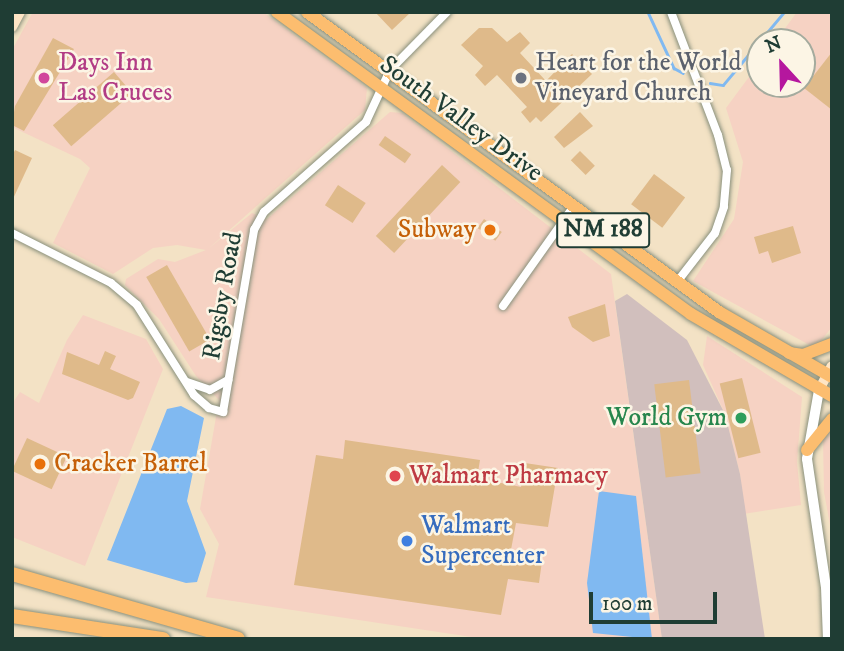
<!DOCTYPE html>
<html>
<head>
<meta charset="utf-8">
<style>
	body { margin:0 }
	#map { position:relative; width:844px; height:651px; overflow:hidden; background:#f3e2c5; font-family:"IM FELL DW Pica",serif }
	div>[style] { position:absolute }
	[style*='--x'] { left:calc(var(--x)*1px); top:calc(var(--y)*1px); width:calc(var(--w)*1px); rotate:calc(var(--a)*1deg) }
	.built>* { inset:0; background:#f6d2c3 }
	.industrial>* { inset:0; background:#d1bfbd }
	.water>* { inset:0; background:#80b9f1 }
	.stream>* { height:2.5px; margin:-1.25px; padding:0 1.25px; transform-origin:1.25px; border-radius:1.25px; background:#80b9f1 }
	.building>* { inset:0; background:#dfba8a; transform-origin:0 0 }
	.roads { filter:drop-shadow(0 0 2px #89907c) drop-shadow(0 0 2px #89907c) }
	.minor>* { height:8px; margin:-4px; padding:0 4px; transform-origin:4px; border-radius:4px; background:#fff }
	.tertiary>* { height:10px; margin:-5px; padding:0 5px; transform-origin:5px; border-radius:5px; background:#fff }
	.secondary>* { height:10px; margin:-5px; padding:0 5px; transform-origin:5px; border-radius:5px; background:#fee5c5 }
	.primary>* { height:12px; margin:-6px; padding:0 6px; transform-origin:6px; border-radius:6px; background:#fcbd6f }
	.motorway>* { height:14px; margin:-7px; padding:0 7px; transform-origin:7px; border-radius:7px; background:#fcbd6f }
	.dots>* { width:19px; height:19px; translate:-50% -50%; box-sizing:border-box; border:4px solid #fcf5e5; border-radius:50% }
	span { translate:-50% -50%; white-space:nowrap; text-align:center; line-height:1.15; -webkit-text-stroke:5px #fcf5e5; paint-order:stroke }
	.shield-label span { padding:2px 5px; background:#fcf5e5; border:2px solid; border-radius:5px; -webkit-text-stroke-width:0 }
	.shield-label { font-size:24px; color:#1f3d34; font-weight:700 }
	.hotel-label { font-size:26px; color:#b23c85 }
	.left { translate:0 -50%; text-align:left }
	.worship-label { font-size:26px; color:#5b616d }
	.street-label { font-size:26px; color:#1f3d34 }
	.food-label { font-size:26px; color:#c56008 }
	.right { translate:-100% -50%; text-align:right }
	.leisure-label { font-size:26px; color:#27864d }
	.health-label { font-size:26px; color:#be3a42 }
	.shop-label { font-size:26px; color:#366cbe }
	.frame { position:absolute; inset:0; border:14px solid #1f3d34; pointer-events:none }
	.north { position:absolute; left:746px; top:28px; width:70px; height:70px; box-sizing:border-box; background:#fcf5e5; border:2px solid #a4ab9e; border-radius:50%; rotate:338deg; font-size:19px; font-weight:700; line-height:28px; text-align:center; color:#1f3d34 }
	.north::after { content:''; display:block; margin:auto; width:24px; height:32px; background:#b5179e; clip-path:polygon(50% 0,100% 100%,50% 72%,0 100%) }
	.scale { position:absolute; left:589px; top:592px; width:128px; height:32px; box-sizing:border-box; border:4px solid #1f3d34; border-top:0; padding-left:9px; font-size:21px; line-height:24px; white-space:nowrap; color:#1f3d34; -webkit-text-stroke:5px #fcf5e5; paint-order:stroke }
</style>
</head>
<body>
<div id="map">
	<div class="built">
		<div style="clip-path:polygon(33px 12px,263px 12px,367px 88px,365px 110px,208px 249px,252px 213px,267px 219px,390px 112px,402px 113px,611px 274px,662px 639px,485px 639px,206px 597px,219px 544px,200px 509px,219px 400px,196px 376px,159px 319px,125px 285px,126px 279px,158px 259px,175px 262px,206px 250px,177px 245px,153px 248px,113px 274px,53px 243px,90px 168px,80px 159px,12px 127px,12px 50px)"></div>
		<div style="clip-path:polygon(797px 12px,832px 12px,832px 327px,815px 348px,693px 281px,734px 219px,743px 162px,726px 108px,760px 62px,760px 84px,802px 84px,802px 42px,775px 42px)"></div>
		<div style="clip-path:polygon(83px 315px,146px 339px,163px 369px,85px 566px,12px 537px,12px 404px,20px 392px,39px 403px,67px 340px)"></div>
		<div style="clip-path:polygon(707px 336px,802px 397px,797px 462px,801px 505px,743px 514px,740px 474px,725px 414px,703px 365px)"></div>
		<div style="clip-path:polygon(832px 428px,832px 536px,824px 492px,823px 438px)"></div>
	</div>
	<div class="industrial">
		<div style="clip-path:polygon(627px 294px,687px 340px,725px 414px,740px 474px,765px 639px,662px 639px,615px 301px)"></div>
	</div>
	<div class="water">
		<div style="clip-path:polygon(181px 406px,204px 418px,187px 501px,206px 553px,197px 582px,186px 583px,107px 560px,167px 409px)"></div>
		<div style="clip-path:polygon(599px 491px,636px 496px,652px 639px,593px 633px,587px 583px)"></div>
	</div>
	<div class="stream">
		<div style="--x:648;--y:12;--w:62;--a:65.1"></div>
		<div style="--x:674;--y:68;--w:10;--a:29"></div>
		<div style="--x:710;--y:83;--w:13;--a:9"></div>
		<div style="--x:723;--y:85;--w:95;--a:-50.1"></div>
	</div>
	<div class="building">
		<div style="clip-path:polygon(375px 12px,411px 12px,392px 30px)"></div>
		<div style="clip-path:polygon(479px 28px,492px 28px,507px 42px,520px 32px,530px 43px,520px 53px,546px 81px,572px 54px,592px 74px,541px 122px,536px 117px,530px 123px,521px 112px,527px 107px,497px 75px,485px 86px,475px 75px,483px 66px,461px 45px)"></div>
		<div style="clip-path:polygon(53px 38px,74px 49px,24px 131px,12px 125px,15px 106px)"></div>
		<div style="clip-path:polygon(832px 52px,832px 110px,804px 88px)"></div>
		<div style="left:114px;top:72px;width:28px;height:81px;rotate:49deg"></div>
		<div style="clip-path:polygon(580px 112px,593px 126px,564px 148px,554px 137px)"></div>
		<div style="left:385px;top:136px;width:32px;height:11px;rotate:35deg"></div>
		<div style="clip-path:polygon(15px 150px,32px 158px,12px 201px,12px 156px)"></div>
		<div style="left:580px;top:151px;width:21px;height:13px;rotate:45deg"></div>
		<div style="left:442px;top:165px;width:25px;height:97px;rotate:43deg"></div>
		<div style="left:654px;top:174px;width:39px;height:38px;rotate:37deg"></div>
		<div style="left:338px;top:185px;width:33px;height:24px;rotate:33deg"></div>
		<div style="left:484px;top:219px;width:22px;height:11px;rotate:36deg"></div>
		<div style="clip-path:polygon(793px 226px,801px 253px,772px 263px,768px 251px,759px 254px,754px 237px)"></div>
		<div style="left:167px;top:265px;width:86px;height:24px;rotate:60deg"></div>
		<div style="clip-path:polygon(605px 304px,610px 336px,593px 342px,572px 327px,568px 317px)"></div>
		<div style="clip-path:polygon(105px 351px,116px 356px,110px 369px,140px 382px,133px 398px,128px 400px,62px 374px,67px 352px,99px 365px)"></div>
		<div style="left:742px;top:378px;width:77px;height:23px;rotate:76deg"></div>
		<div style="left:689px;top:380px;width:94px;height:35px;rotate:83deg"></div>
		<div style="left:27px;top:438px;width:44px;height:36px;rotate:25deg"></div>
		<div style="clip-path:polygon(345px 440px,480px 460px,477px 478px,521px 487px,525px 463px,558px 468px,548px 527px,516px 523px,510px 555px,542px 561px,539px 583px,508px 579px,501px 615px,294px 585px,316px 455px,343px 459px)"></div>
	</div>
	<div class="roads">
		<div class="minor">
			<div style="--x:671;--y:12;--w:132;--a:69.1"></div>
			<div style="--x:718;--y:135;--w:36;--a:76"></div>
			<div style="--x:727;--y:170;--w:37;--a:95"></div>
			<div style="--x:724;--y:207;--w:28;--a:109"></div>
			<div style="--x:715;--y:233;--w:62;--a:127.8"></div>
			<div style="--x:12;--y:233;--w:111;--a:26.8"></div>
			<div style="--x:111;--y:283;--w:34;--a:40"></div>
			<div style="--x:137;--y:305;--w:107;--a:57.7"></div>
			<div style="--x:194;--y:395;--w:20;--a:41"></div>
			<div style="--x:209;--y:408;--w:15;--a:16"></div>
			<div style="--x:223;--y:412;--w:185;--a:-80.3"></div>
			<div style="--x:254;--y:230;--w:21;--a:-61"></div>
			<div style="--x:264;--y:212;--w:136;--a:-41.4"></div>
			<div style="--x:366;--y:122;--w:57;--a:-65.2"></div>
			<div style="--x:390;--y:70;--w:81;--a:-45.5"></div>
			<div style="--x:503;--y:306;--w:121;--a:-54.7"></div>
			<div style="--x:187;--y:382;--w:24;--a:19"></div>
			<div style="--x:210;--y:390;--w:21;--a:-29"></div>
		</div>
		<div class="tertiary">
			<div style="--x:819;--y:390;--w:70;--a:99.9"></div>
			<div style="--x:807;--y:459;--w:129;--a:81.6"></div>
			<div style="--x:826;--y:587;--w:52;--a:87.8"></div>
		</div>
		<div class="secondary">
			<div style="--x:12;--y:27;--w:17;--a:-62"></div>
			<div style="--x:819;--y:390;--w:27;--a:-62"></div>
		</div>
		<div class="primary">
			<div style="--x:277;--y:12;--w:512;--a:36.11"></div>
			<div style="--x:691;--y:314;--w:163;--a:30.2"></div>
			<div style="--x:307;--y:12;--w:510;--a:36.06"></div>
			<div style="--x:719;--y:312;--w:130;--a:29.9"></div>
			<div style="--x:789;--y:353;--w:14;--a:8"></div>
			<div style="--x:803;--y:355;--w:31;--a:-21"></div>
			<div style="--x:807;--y:450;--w:40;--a:-51"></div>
		</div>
		<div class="motorway">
			<div style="--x:12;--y:574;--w:235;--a:16"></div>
			<div style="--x:12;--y:616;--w:153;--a:8.7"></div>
		</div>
	</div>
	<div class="dots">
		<div style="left:44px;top:78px;background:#d1479c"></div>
		<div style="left:521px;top:78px;background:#6b7280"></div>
		<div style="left:490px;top:230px;background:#e8710a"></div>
		<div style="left:741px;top:418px;background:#2e9e5b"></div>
		<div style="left:40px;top:464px;background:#e8710a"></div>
		<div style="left:395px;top:476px;background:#e0444e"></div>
		<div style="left:407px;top:541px;background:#3f7fe0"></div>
	</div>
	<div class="shield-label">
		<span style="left:603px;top:230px">NM 188</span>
	</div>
	<div class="hotel-label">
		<span class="left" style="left:58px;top:78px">Days Inn<br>Las Cruces</span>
	</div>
	<div class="worship-label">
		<span class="left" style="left:535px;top:78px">Heart for the World<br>Vineyard Church</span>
	</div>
	<div class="street-label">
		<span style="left:461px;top:119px;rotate:36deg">South Valley Drive</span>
		<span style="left:223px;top:296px;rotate:-80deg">Rigsby Road</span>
	</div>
	<div class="food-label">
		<span class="right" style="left:476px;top:230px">Subway</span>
		<span class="left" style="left:54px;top:464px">Cracker Barrel</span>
	</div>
	<div class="leisure-label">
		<span class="right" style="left:727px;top:418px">World Gym</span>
	</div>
	<div class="health-label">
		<span class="left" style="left:409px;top:476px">Walmart Pharmacy</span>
	</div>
	<div class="shop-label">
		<span class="left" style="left:421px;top:541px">Walmart<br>Supercenter</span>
	</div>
	<div class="frame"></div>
	<div class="north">N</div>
	<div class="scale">100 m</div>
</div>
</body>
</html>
